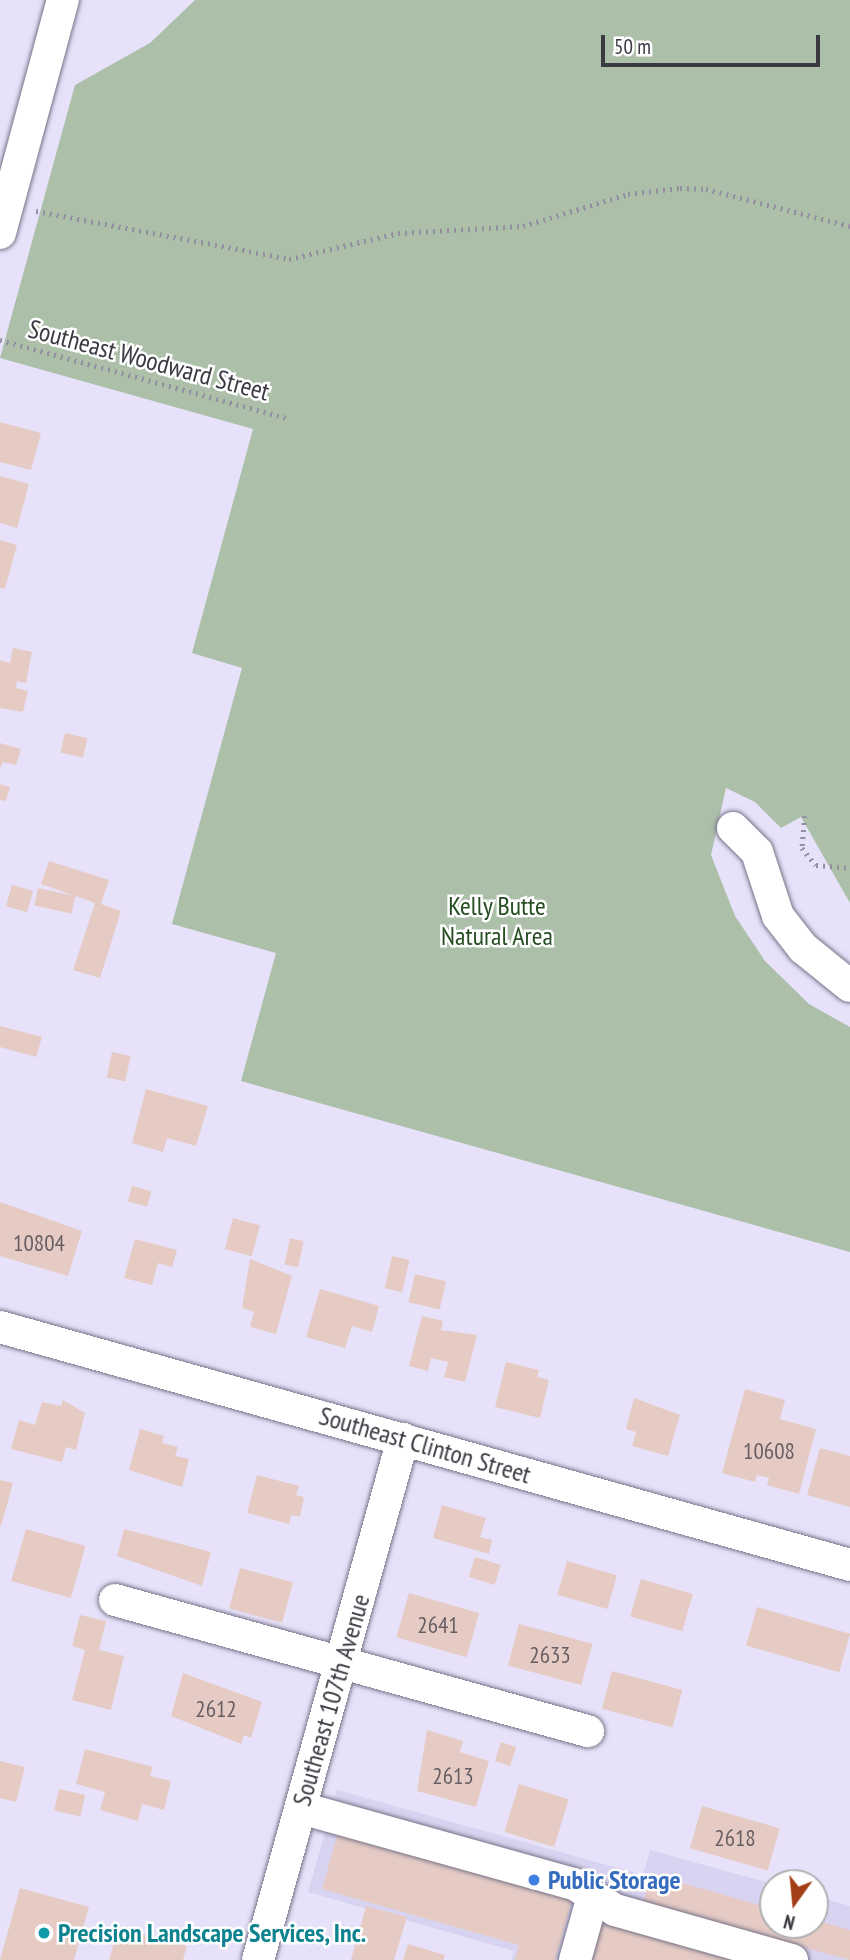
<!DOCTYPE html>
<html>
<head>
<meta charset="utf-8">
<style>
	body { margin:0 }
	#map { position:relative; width:850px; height:1960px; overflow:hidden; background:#e7e2fa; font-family:"PT Sans Narrow",sans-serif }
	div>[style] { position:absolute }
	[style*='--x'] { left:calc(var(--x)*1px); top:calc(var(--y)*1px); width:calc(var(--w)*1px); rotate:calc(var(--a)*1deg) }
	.built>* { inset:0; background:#d8d3f0 }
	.green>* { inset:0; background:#abbfa9 }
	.building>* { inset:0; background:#e6cbc5; transform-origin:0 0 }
	.path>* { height:4.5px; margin-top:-2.25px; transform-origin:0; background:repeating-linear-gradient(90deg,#938fa0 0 2px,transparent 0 7px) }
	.roads { filter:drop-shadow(0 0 2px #787488) drop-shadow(0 0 2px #787488) }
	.minor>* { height:32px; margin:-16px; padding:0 16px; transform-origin:16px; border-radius:16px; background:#fff }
	.dots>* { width:19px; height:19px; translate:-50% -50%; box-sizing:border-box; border:4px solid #fff; border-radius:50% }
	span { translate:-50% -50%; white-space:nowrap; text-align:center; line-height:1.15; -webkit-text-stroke:5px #fff; paint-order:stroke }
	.number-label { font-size:23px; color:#665e63 }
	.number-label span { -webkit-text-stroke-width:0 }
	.street-label { font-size:26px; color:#3b3942 }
	.park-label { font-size:26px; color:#274d23 }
	.shop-label { font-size:26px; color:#366cbe; font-weight:700 }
	.left { translate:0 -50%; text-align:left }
	.culture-label { font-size:26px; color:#0d838f; font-weight:700 }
	.north { position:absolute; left:759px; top:1869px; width:70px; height:70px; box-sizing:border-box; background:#fff; border:2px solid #b1b0b3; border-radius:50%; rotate:195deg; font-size:19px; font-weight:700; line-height:28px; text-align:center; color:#3b3942 }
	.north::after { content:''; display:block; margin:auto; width:24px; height:32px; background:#a33d15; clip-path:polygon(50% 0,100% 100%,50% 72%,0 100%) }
	.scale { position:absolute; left:601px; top:35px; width:219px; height:32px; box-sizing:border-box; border:4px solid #3b3942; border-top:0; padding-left:9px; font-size:21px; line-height:24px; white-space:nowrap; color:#3b3942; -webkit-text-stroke:5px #fff; paint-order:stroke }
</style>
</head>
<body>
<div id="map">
	<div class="built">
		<div style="clip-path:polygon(337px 1790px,643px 1875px,650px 1850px,773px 1884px,773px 1925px,815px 1925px,815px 1896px,850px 1906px,850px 1960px,512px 1960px,514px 1951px,308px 1892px)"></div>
	</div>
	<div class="green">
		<div style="clip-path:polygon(195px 0,850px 0,850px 903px,801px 817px,781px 828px,755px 802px,726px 788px,711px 855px,735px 916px,765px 961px,809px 1004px,850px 1027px,850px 1252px,241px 1081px,276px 953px,172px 924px,242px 668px,192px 653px,253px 429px,0 358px,75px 85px,150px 43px)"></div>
	</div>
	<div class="building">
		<div style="clip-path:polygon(0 422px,41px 433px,31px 470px,0 462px)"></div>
		<div style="clip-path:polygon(0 476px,29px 484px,17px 528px,0 523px)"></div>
		<div style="clip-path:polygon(0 540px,17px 545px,5px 589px,0 588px)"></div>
		<div style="clip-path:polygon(13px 648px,32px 652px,26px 683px,17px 681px,16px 688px,28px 691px,23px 712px,0 708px,0 660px,10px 663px)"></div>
		<div style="left:65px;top:733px;width:23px;height:20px;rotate:13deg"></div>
		<div style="clip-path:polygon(0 743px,21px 749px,16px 765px,3px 762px,0 769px)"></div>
		<div style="clip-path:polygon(0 784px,10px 787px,6px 801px,0 800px)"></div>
		<div style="clip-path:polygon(49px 861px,109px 880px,101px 904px,121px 911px,100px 978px,73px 970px,95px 903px,41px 884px)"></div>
		<div style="left:12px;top:885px;width:22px;height:22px;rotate:16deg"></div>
		<div style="left:38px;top:888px;width:38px;height:18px;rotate:12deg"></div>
		<div style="clip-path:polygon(0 1026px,42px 1037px,36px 1057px,0 1047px)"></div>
		<div style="left:112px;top:1052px;width:19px;height:26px;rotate:12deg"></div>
		<div style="clip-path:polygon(146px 1089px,208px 1106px,196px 1146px,167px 1138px,163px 1152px,132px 1143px)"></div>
		<div style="left:132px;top:1186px;width:20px;height:16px;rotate:15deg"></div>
		<div style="clip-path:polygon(0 1202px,82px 1231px,68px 1276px,0 1256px)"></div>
		<div style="left:233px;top:1218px;width:28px;height:32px;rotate:15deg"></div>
		<div style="left:290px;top:1238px;width:14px;height:27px;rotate:12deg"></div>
		<div style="clip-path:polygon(135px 1239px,177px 1250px,172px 1267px,158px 1263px,152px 1285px,124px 1278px)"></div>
		<div style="left:392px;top:1256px;width:18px;height:33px;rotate:13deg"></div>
		<div style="clip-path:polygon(250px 1259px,292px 1276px,276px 1334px,250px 1327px,254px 1312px,242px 1308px)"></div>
		<div style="left:415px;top:1274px;width:32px;height:29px;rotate:13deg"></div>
		<div style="clip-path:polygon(320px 1289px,379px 1306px,372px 1332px,352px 1326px,345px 1348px,306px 1337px)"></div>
		<div style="clip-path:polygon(422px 1316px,443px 1321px,441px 1330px,477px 1335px,465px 1382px,444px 1377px,448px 1362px,431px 1358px,428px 1371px,409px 1366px)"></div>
		<div style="clip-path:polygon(506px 1362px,539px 1370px,537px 1377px,549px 1380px,540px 1418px,495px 1407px)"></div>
		<div style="clip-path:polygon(745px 1389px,785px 1400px,780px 1419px,816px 1429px,799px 1494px,767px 1485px,769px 1478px,757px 1475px,755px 1482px,722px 1473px)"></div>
		<div style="clip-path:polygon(634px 1398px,680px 1415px,668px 1456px,632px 1446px,636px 1432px,626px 1429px)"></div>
		<div style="clip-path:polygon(63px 1400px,85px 1413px,76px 1450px,66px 1447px,62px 1462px,11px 1449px,19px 1420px,35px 1425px,42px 1402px,61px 1406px)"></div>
		<div style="clip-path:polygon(140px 1429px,164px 1436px,162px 1443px,178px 1447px,175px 1456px,189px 1459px,182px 1487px,129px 1470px)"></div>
		<div style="clip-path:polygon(820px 1448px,850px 1456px,850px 1507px,807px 1495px)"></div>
		<div style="clip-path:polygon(257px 1475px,299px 1486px,296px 1495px,304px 1497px,300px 1517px,291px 1515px,289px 1524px,247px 1513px)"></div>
		<div style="clip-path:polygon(0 1480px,13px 1483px,1px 1526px,0 1526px)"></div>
		<div style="clip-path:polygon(442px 1505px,486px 1518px,480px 1537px,492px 1540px,489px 1554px,433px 1538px)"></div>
		<div style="left:26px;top:1529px;width:62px;height:54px;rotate:16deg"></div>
		<div style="clip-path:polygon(124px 1529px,211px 1552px,202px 1586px,117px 1556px)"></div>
		<div style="left:475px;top:1557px;width:27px;height:21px;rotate:17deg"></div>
		<div style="left:567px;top:1561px;width:52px;height:35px;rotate:16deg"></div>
		<div style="left:240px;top:1568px;width:55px;height:42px;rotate:15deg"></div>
		<div style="left:641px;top:1579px;width:54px;height:39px;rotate:16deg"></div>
		<div style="left:409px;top:1593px;width:73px;height:46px;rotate:16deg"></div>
		<div style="left:757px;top:1607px;width:97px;height:40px;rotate:16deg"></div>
		<div style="clip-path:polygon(80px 1615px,106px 1621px,99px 1650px,124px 1656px,111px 1710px,72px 1700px,85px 1650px,72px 1646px)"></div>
		<div style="left:519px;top:1624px;width:76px;height:43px;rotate:15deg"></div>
		<div style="left:612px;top:1671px;width:73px;height:39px;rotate:15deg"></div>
		<div style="clip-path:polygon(183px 1673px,262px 1702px,251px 1738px,244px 1735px,241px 1744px,171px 1716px)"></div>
		<div style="clip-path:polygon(427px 1730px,463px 1741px,460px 1752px,489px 1761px,476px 1807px,417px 1791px)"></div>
		<div style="left:501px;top:1742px;width:16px;height:20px;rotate:18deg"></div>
		<div style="clip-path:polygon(85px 1749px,153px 1767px,150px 1776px,171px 1781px,164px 1810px,142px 1804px,138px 1821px,100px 1810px,105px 1792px,76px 1784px)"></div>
		<div style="clip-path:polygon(0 1761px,25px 1767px,16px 1802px,0 1798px)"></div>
		<div style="left:519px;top:1784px;width:52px;height:50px;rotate:17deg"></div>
		<div style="left:59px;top:1789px;width:27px;height:22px;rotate:13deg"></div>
		<div style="left:702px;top:1806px;width:81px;height:44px;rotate:16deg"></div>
		<div style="clip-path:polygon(338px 1833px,572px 1900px,555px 1960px,515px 1960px,519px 1945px,322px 1889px)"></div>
		<div style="clip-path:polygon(651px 1874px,773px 1909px,773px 1925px,815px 1920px,850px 1930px,850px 1960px,643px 1903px)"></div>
		<div style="clip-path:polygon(20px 1888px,89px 1907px,74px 1960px,0 1960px)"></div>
		<div style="clip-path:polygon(366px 1906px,407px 1917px,394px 1960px,351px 1960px)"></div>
		<div style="clip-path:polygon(602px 1923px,736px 1959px,736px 1960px,592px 1960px)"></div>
		<div style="clip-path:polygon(118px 1927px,187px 1946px,183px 1960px,109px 1960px)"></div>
		<div style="clip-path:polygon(408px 1944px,445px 1955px,444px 1960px,403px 1960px)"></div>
	</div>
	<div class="path">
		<div style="--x:36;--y:211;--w:258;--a:10.7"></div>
		<div style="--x:289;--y:259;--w:112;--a:-13.4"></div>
		<div style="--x:398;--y:233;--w:125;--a:-3.2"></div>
		<div style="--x:523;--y:226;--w:110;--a:-16.9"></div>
		<div style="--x:628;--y:194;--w:52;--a:-6.6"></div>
		<div style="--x:680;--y:188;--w:26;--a:2"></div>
		<div style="--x:706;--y:189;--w:149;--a:14.4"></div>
		<div style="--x:0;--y:340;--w:298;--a:15.2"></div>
		<div style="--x:805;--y:816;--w:32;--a:95"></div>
		<div style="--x:802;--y:848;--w:22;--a:51"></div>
		<div style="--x:816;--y:865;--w:34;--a:5"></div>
	</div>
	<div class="roads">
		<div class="minor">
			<div style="--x:0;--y:233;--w:241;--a:-74.9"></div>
			<div style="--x:733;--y:828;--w:34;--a:45"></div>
			<div style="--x:757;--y:852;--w:67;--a:71.8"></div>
			<div style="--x:778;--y:916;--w:41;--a:52"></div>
			<div style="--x:803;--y:948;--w:60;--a:39"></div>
			<div style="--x:0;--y:1327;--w:883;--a:15.64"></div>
			<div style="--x:115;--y:1600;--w:491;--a:15.5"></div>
			<div style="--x:301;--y:1808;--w:286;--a:15.6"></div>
			<div style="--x:576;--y:1885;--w:46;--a:32.7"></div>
			<div style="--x:615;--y:1910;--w:184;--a:15.8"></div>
			<div style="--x:258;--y:1960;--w:541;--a:-74.45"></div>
			<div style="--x:575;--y:1960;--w:66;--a:-74.3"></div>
		</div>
	</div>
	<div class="dots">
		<div style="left:534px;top:1880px;background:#3f7fe0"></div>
		<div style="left:44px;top:1933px;background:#0f9aa8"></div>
	</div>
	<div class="number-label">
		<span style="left:39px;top:1243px">10804</span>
		<span style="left:769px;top:1451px">10608</span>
		<span style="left:438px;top:1625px">2641</span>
		<span style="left:550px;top:1655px">2633</span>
		<span style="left:216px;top:1709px">2612</span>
		<span style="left:453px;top:1776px">2613</span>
		<span style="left:735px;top:1838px">2618</span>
	</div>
	<div class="street-label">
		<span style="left:149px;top:360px;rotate:15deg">Southeast Woodward Street</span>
		<span style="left:425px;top:1445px;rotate:16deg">Southeast Clinton Street</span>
		<span style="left:331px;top:1700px;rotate:-74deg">Southeast 107th Avenue</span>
	</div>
	<div class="park-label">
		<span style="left:497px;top:921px">Kelly Butte<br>Natural Area</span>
	</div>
	<div class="shop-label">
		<span class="left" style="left:548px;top:1880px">Public Storage</span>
	</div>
	<div class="culture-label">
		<span class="left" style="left:58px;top:1933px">Precision Landscape Services, Inc.</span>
	</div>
	<div class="north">N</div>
	<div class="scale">50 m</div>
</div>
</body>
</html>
